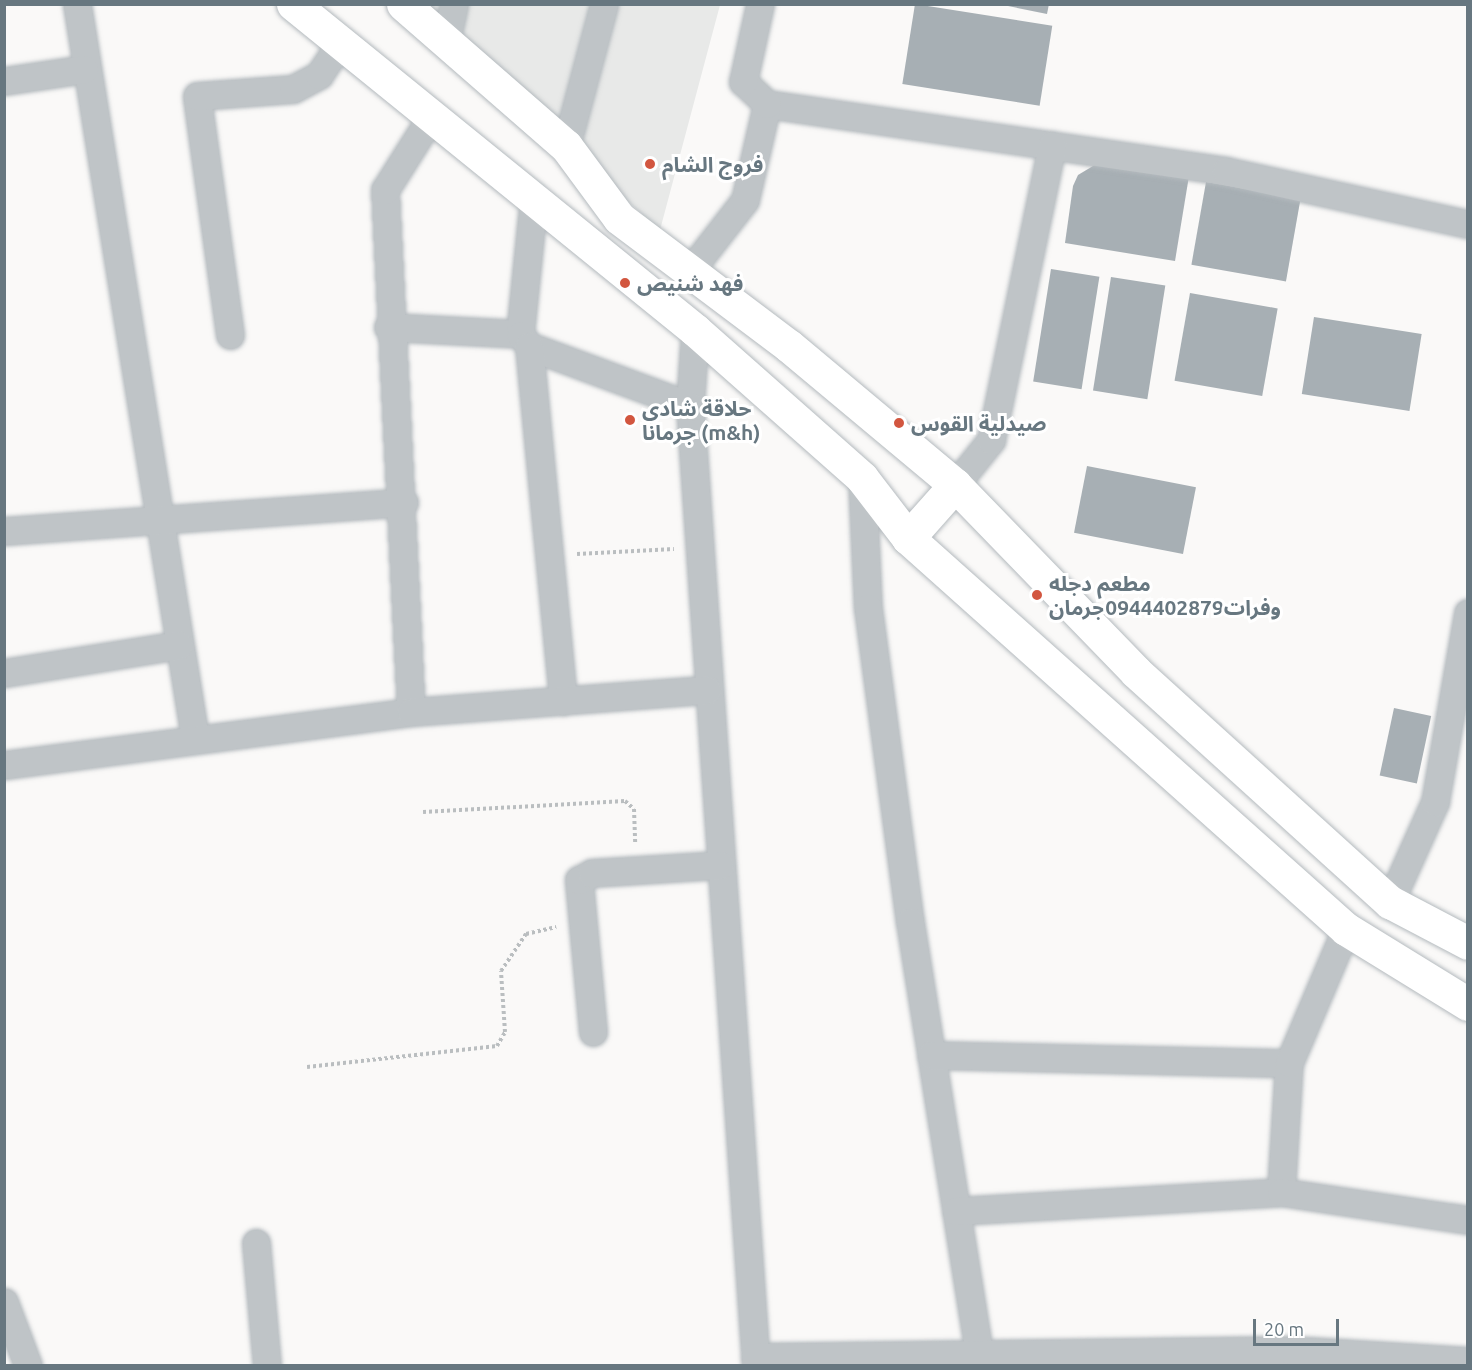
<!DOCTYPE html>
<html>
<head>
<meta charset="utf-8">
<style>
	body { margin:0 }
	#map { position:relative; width:1472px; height:1370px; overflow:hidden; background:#faf9f8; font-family:Ubuntu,"Noto Sans Arabic",sans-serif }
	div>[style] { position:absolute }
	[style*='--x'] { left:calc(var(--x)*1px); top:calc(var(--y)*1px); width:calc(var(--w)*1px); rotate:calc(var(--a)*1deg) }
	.built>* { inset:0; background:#e8e9e8 }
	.building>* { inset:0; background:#a7afb4; transform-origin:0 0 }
	.path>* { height:4px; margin-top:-2px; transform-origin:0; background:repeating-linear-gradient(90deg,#babec0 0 3px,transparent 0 6px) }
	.roads { filter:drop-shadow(0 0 2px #b4babe) drop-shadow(0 0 2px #b4babe) }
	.street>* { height:27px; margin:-13.5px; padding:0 13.5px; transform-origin:13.5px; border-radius:13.5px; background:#bfc4c7 }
	.secondary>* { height:33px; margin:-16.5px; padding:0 16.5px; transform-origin:16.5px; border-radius:16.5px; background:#fff }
	.dots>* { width:16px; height:16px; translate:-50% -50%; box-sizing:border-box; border:3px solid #fff; border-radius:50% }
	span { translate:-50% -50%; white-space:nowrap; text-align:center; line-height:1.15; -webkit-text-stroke:6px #fff; paint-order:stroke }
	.poi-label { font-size:21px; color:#677780; font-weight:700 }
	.left { translate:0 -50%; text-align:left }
	.frame { position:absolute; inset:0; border:6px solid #677780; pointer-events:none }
	.scale { position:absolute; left:1253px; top:1319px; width:86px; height:27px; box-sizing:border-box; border:3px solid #677780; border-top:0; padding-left:8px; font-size:18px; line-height:21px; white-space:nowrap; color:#677780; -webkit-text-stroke:4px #fff; paint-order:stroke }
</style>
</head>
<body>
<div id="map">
	<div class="built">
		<div style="clip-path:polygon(409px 5px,720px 5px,660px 230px,566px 146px)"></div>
	</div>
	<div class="building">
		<div style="left:915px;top:4px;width:139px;height:81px;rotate:9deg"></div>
		<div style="clip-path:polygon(998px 4px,1049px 4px,1047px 14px)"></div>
		<div style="clip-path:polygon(1098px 163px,1189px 176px,1175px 261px,1065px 243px,1073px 186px,1078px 175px)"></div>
		<div style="left:1206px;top:182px;width:96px;height:84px;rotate:10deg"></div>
		<div style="left:1051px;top:269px;width:49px;height:114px;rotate:9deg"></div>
		<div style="left:1111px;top:277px;width:55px;height:115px;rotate:9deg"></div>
		<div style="left:1190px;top:293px;width:89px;height:89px;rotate:10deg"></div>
		<div style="left:1314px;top:317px;width:109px;height:78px;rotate:9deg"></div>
		<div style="left:1087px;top:466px;width:111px;height:68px;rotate:11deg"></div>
		<div style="left:1394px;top:708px;width:38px;height:69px;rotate:12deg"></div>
	</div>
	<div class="path">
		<div style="--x:577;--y:554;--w:97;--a:-3"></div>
		<div style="--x:423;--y:812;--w:202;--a:-3.1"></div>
		<div style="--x:625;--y:801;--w:12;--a:42"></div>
		<div style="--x:634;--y:809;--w:34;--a:88"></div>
		<div style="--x:307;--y:1067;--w:191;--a:-6.3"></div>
		<div style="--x:497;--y:1046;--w:16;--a:-60"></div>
		<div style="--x:505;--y:1032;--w:61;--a:-93.8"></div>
		<div style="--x:501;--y:971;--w:45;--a:-56"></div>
		<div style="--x:526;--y:934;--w:31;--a:-13"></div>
	</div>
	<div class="roads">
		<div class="street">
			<div style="--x:77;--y:4;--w:743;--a:80.87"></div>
			<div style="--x:447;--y:37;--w:34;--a:-78"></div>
			<div style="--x:4;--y:81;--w:81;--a:-8.5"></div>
			<div style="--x:767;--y:104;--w:464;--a:8.3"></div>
			<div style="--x:1226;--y:171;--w:248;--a:12.4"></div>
			<div style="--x:566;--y:146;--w:147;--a:-75"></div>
			<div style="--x:689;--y:272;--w:91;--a:-52.1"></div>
			<div style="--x:745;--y:200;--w:98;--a:-77.1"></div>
			<div style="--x:767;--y:104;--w:33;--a:-137"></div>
			<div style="--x:743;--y:82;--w:80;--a:-77.7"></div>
			<div style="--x:388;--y:327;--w:132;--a:3"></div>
			<div style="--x:520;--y:334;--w:139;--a:-84.2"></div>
			<div style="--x:695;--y:330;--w:76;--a:93.8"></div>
			<div style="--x:690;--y:406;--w:962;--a:86.07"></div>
			<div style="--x:230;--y:335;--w:241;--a:-97.9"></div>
			<div style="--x:197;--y:96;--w:96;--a:-4.2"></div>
			<div style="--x:293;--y:89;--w:30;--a:-28"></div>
			<div style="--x:319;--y:75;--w:37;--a:-56"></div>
			<div style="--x:521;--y:335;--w:14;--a:54"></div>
			<div style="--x:529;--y:346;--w:172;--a:20.4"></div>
			<div style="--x:529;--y:346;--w:357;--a:84.5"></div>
			<div style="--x:862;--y:478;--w:130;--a:87.4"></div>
			<div style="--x:868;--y:608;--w:317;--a:82.4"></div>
			<div style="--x:910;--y:922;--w:436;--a:80.9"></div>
			<div style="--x:955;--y:485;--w:58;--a:-51.3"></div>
			<div style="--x:991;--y:440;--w:301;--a:-78.3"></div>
			<div style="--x:4;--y:531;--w:401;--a:-4.1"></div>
			<div style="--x:4;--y:673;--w:177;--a:-9.1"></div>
			<div style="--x:411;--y:712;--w:523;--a:-92.85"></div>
			<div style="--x:385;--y:190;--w:86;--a:-57.8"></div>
			<div style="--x:4;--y:765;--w:410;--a:-7.4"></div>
			<div style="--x:411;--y:712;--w:297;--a:-4.3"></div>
			<div style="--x:1390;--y:902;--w:110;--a:-65.8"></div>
			<div style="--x:1435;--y:802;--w:192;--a:-80.1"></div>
			<div style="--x:593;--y:1032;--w:153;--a:-95.3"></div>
			<div style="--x:579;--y:880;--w:15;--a:-28"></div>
			<div style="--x:592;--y:873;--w:128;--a:-3.6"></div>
			<div style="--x:931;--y:1055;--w:358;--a:1.3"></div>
			<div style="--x:1281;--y:1192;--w:129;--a:-86.5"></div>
			<div style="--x:1289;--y:1063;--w:146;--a:-67"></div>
			<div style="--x:956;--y:1211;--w:326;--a:-3.3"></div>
			<div style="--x:1281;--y:1192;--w:189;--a:8.5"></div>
			<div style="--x:256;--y:1243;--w:123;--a:84.9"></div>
			<div style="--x:4;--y:1302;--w:68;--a:69.4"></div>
			<div style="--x:755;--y:1357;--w:535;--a:-0.75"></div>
			<div style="--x:1290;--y:1350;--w:178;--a:3.5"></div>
		</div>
		<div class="secondary">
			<div style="--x:293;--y:4;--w:518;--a:39.04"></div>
			<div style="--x:695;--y:330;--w:223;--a:41.5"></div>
			<div style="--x:862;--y:478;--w:76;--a:52.5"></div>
			<div style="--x:908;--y:538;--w:587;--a:41.76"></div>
			<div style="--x:1346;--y:929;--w:143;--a:31.6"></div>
			<div style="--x:403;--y:4;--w:216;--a:41.1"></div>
			<div style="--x:566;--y:146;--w:89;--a:53.6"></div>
			<div style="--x:619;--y:218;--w:213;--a:37"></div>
			<div style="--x:789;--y:346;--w:217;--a:39.9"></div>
			<div style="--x:955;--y:485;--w:260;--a:45.9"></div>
			<div style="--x:1136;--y:672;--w:343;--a:42.2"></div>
			<div style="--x:1390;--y:902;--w:88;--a:27.7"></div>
			<div style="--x:908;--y:538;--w:71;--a:-48.4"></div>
		</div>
	</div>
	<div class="dots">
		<div style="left:650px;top:164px;background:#d2563f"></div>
		<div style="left:625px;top:283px;background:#d2563f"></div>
		<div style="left:630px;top:420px;background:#d2563f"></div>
		<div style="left:899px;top:423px;background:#d2563f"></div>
		<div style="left:1037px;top:595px;background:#d2563f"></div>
	</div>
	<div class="poi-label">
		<span class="left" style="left:662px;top:164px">فروج الشام</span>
		<span class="left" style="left:637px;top:283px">فهد شنيص</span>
		<span class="left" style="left:642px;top:420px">حلاقة شادي<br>جرمانا (m&amp;h)</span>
		<span class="left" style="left:911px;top:423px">صيدلية القوس</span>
		<span class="left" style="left:1049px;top:595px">مطعم دجله<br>وفرات0944402879جرمان</span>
	</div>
	<div class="frame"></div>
	<div class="scale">20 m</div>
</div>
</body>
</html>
